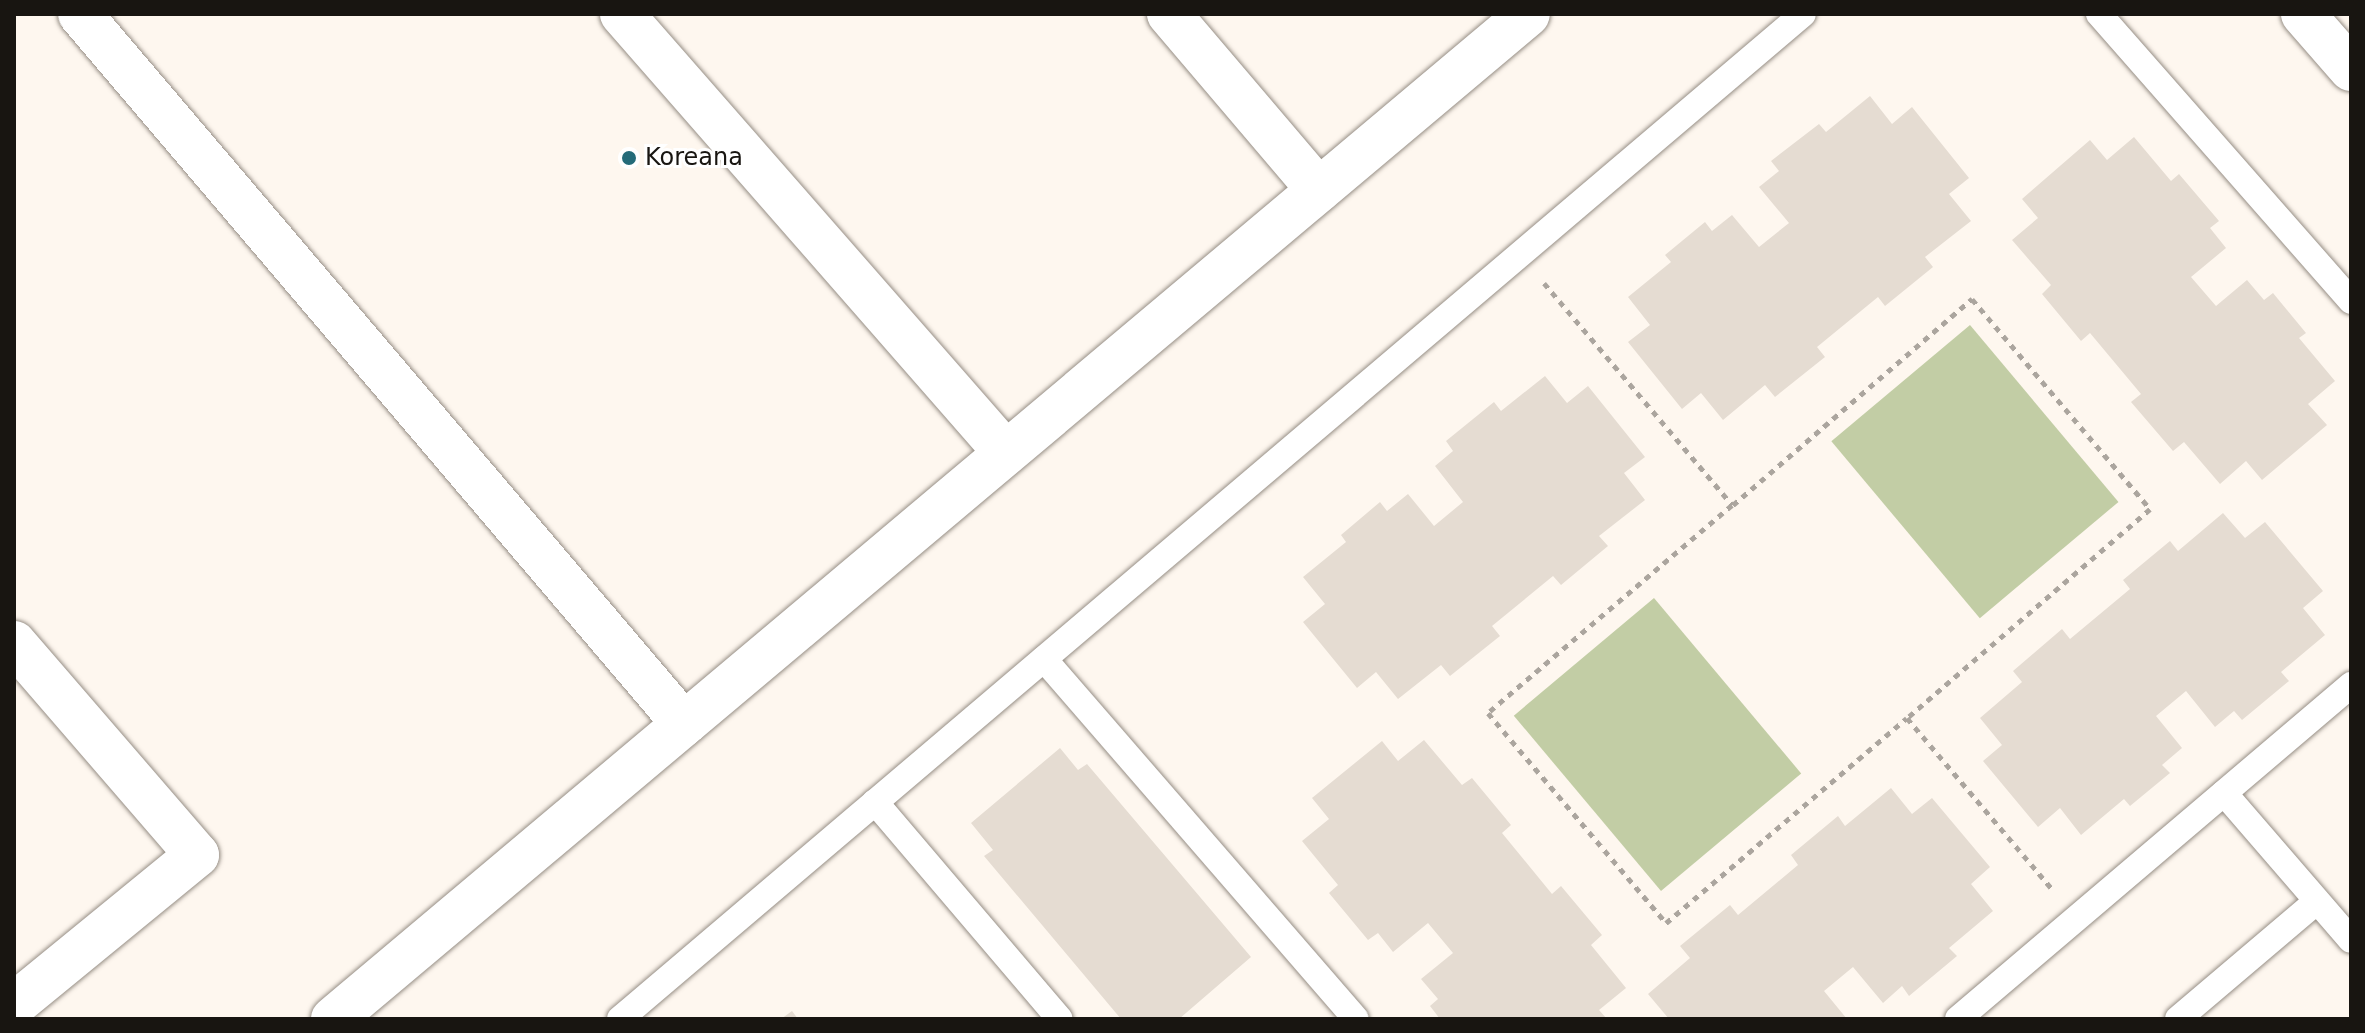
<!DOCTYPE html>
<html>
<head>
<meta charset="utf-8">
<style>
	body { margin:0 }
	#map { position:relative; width:2365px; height:1033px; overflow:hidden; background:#fef7ef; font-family:"DejaVu Sans",sans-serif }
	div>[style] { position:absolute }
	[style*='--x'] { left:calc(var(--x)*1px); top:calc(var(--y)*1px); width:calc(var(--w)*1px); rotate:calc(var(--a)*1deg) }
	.green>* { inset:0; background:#c2cda5; transform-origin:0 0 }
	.building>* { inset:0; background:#e5dcd2 }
	.path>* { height:5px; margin-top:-2.5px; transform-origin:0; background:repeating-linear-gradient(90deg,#aba59e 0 6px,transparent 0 12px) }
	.roads { filter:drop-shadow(0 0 2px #968e85) drop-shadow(0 0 2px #968e85) }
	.lane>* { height:26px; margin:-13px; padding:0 13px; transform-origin:13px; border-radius:13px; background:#fff }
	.street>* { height:44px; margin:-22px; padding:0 22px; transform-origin:22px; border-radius:22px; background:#fff }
	.dots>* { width:22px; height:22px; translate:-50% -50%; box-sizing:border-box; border:4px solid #fff; border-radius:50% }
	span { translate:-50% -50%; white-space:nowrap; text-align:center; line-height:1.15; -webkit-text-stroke:6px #fff; paint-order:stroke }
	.poi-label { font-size:24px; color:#181511 }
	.left { translate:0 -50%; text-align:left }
	.frame { position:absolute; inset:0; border:16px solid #181511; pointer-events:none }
</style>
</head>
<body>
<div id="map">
	<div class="green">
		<div style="left:1970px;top:325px;width:231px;height:181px;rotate:50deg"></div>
		<div style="left:1654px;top:598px;width:229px;height:183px;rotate:50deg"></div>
	</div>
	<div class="building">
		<div style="clip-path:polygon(1870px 96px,1892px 124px,1912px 107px,1969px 178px,1949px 194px,1971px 221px,1925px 257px,1933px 267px,1885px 306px,1878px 297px,1817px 347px,1825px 357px,1775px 397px,1765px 385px,1723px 420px,1701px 393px,1682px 409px,1628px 342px,1650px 325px,1628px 297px,1671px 262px,1665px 255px,1705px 222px,1712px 231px,1732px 215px,1759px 247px,1789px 223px,1759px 187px,1779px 171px,1771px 161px,1819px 124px,1826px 132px)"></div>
		<div style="clip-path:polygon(2134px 137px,2171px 181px,2179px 174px,2219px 221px,2210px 228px,2226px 248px,2191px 277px,2216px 306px,2247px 280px,2264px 300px,2273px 293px,2306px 333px,2299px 338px,2335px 381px,2308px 404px,2327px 425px,2262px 480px,2246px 461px,2220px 484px,2184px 442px,2173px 451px,2131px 402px,2141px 394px,2090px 333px,2081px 341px,2042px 294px,2051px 285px,2012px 240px,2038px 218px,2022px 199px,2090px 140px,2107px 160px)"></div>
		<div style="clip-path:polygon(1545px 376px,1567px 403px,1588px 386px,1645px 457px,1624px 473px,1645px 500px,1599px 536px,1608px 546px,1561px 585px,1553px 576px,1492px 626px,1500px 636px,1450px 676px,1441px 665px,1398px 699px,1376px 672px,1357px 688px,1303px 622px,1325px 604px,1303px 577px,1346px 542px,1341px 535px,1380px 502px,1387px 511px,1408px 494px,1434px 526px,1463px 502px,1435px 466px,1453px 451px,1446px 441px,1494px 402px,1501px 411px)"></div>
		<div style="clip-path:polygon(2223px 513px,2245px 538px,2265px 522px,2323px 591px,2303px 608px,2325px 635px,2281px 672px,2289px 681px,2242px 720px,2234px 711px,2215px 727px,2186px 691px,2156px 716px,2182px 748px,2162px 765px,2170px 773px,2130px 806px,2124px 799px,2081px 835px,2060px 808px,2038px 827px,1983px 761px,2002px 745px,1980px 718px,2022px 682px,2013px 671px,2062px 629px,2070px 639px,2130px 589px,2123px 580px,2170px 541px,2178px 551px)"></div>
		<div style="clip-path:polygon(1424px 740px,1462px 785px,1472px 778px,1511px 825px,1502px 833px,1552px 894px,1561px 886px,1602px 935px,1591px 945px,1626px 988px,1599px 1010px,1607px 1019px,1440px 1019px,1430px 1006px,1438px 999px,1421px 979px,1453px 953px,1428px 923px,1393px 952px,1378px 933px,1368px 940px,1329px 893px,1338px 885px,1302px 841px,1329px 819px,1312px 798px,1382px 741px,1398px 761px)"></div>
		<div style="clip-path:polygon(1060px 748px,1078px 770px,1087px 764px,1251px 957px,1179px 1019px,1121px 1019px,984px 856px,993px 850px,971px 823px)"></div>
		<div style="clip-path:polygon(1891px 788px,1912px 814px,1932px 798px,1990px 867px,1971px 884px,1993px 911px,1949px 948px,1957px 956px,1909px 996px,1902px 986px,1883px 1003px,1853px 967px,1824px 991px,1847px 1019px,1669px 1019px,1648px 994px,1690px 958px,1680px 946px,1730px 905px,1738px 915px,1798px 865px,1791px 855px,1838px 816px,1845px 826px)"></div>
		<div style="clip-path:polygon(792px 1011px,798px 1019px,781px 1019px)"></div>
	</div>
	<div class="path">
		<div style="--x:1544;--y:283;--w:291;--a:49.7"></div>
		<div style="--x:1732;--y:505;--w:321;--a:139.6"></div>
		<div style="--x:1488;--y:713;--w:275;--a:49.7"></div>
		<div style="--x:1666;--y:923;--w:316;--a:-40.4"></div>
		<div style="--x:1907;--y:718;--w:226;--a:49.7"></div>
		<div style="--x:1733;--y:505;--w:316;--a:-40.8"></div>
		<div style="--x:1972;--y:299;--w:275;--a:49.7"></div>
		<div style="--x:2150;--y:509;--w:321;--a:139.3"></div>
	</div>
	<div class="roads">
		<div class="lane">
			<div style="--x:2099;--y:14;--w:382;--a:48.7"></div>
			<div style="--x:1044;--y:659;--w:476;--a:49.1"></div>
			<div style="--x:2224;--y:793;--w:194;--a:49.2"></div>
			<div style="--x:875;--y:802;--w:285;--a:49.6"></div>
			<div style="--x:620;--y:1019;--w:1552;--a:-40.35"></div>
			<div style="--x:1958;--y:1019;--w:516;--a:-40.36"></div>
			<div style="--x:2178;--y:1019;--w:182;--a:-40.3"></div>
		</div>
		<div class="street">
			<div style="--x:80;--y:14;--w:932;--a:49.61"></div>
			<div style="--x:622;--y:14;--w:583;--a:48.82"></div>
			<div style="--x:1169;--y:14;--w:231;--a:49.6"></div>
			<div style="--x:2303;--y:14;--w:73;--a:48.9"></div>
			<div style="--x:14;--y:643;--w:280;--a:49.2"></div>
			<div style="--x:197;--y:855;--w:237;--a:140.7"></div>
			<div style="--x:333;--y:1019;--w:1561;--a:-40.06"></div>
		</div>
	</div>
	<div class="dots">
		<div style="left:629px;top:158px;background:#246b79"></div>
	</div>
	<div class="poi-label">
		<span class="left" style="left:645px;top:158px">Koreana</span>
	</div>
	<div class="frame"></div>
</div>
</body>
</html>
